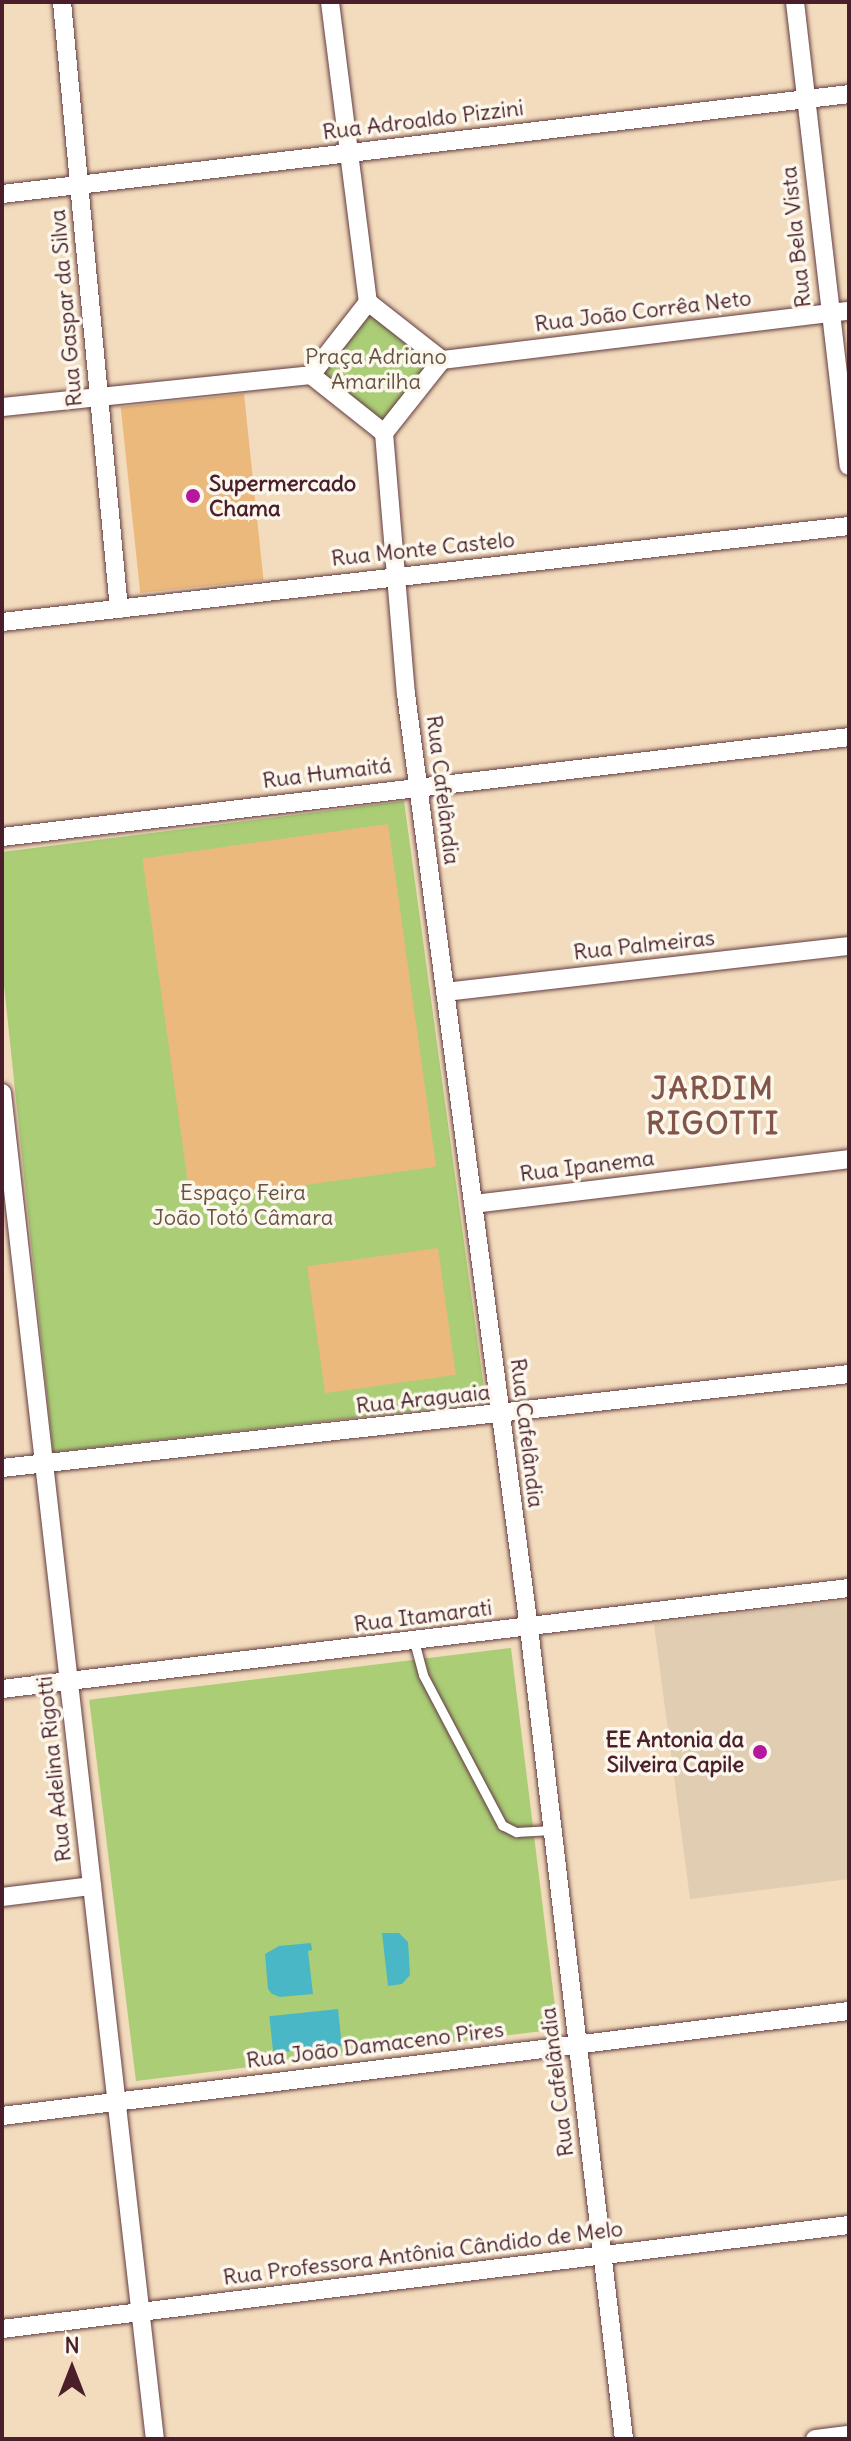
<!DOCTYPE html>
<html>
<head>
<meta charset="utf-8">
<style>
	body { margin:0 }
	#map { position:relative; width:851px; height:2441px; overflow:hidden; background:#f3dcbd; font-family:Delius,sans-serif }
	div>[style] { position:absolute }
	[style*='--x'] { left:calc(var(--x)*1px); top:calc(var(--y)*1px); width:calc(var(--w)*1px); rotate:calc(var(--a)*1deg) }
	.built>* { inset:0; background:#e1cdb1 }
	.green>* { inset:0; background:#aacd76; transform-origin:0 0 }
	.water>* { inset:0; background:#4ab7c6; transform-origin:0 0 }
	.building>* { inset:0; background:#ecb97d; transform-origin:0 0 }
	.roads { filter:drop-shadow(0 0 2px #633b41) drop-shadow(0 0 2px #633b41) }
	.service>* { height:9px; margin:-4.5px; padding:0 4.5px; transform-origin:4.5px; border-radius:4.5px; background:#fff }
	.minor>* { height:18px; margin:-9px; padding:0 9px; transform-origin:9px; border-radius:9px; background:#fff }
	.dots>* { width:22px; height:22px; translate:-50% -50%; box-sizing:border-box; border:4px solid #fbf7ec; border-radius:50% }
	span { translate:-50% -50%; white-space:nowrap; text-align:center; line-height:1.15; -webkit-text-stroke:7px #fbf7ec; paint-order:stroke }
	.street-label { font-size:22px; color:#4a1f2b }
	.park-label { font-size:22px; color:#675342 }
	.poi-label { font-size:22px; color:#4a1f2b; font-weight:700 }
	.left { translate:0 -50%; text-align:left }
	.right { translate:-100% -50%; text-align:right }
	.district-label { font-size:30px; color:#835548; font-weight:700; letter-spacing:2px }
	.frame { position:absolute; inset:0; border:4px solid #4a1f2b; pointer-events:none }
	.north { position:absolute; left:32px; top:2329px; width:80px; height:80px; -webkit-text-stroke:6px #fbf7ec; paint-order:stroke; rotate:0deg; font-size:22px; font-weight:700; line-height:32px; text-align:center; color:#4a1f2b }
	.north::after { content:''; display:block; margin:auto; width:28px; height:36px; background:#4a1f2b; clip-path:polygon(50% 0,100% 100%,50% 72%,0 100%) }
</style>
</head>
<body>
<div id="map">
	<div class="built">
		<div style="clip-path:polygon(849px 1600px,849px 1879px,690px 1899px,654px 1624px)"></div>
	</div>
	<div class="green">
		<div style="left:369px;top:309px;width:84px;height:85px;rotate:38deg"></div>
		<div style="clip-path:polygon(404px 801px,486px 1403px,53px 1452px,2px 966px,2px 852px)"></div>
		<div style="left:511px;top:1648px;width:384px;height:425px;rotate:83deg"></div>
	</div>
	<div class="water">
		<div style="clip-path:polygon(382px 1933px,399px 1933px,408px 1942px,410px 1975px,402px 1984px,388px 1986px)"></div>
		<div style="clip-path:polygon(311px 1943px,312px 1950px,308px 1951px,313px 1994px,280px 1997px,272px 1994px,268px 1989px,265px 1954px,279px 1946px)"></div>
		<div style="left:338px;top:2009px;width:37px;height:69px;rotate:84deg"></div>
	</div>
	<div class="building">
		<div style="left:244px;top:394px;width:187px;height:124px;rotate:84deg"></div>
		<div style="left:388px;top:824px;width:346px;height:248px;rotate:82deg"></div>
		<div style="left:438px;top:1248px;width:128px;height:132px;rotate:82deg"></div>
	</div>
	<div class="roads">
		<div class="service">
			<div style="--x:414;--y:1641;--w:35;--a:75"></div>
			<div style="--x:423;--y:1675;--w:170;--a:62.2"></div>
			<div style="--x:502;--y:1825;--w:16;--a:27"></div>
			<div style="--x:516;--y:1832;--w:36;--a:-3"></div>
		</div>
		<div class="minor">
			<div style="--x:62;--y:2;--w:610;--a:84.64"></div>
			<div style="--x:330;--y:2;--w:302;--a:82.8"></div>
			<div style="--x:795;--y:2;--w:467;--a:83.4"></div>
			<div style="--x:2;--y:194;--w:853;--a:-6.73"></div>
			<div style="--x:368;--y:302;--w:94;--a:38.1"></div>
			<div style="--x:442;--y:360;--w:93;--a:128.5"></div>
			<div style="--x:384;--y:433;--w:93;--a:-141.5"></div>
			<div style="--x:311;--y:375;--w:93;--a:-52"></div>
			<div style="--x:442;--y:360;--w:410;--a:-6.9"></div>
			<div style="--x:2;--y:407;--w:311;--a:-5.9"></div>
			<div style="--x:384;--y:433;--w:262;--a:85.2"></div>
			<div style="--x:406;--y:694;--w:942;--a:82.5"></div>
			<div style="--x:529;--y:1628;--w:817;--a:83.32"></div>
			<div style="--x:2;--y:622;--w:852;--a:-6.47"></div>
			<div style="--x:2;--y:837;--w:853;--a:-6.73"></div>
			<div style="--x:445;--y:992;--w:407;--a:-6.5"></div>
			<div style="--x:2;--y:1093;--w:1355;--a:83.52"></div>
			<div style="--x:473;--y:1204;--w:379;--a:-6.8"></div>
			<div style="--x:2;--y:1468;--w:852;--a:-6.33"></div>
			<div style="--x:2;--y:1689;--w:853;--a:-6.8"></div>
			<div style="--x:2;--y:1897;--w:91;--a:-7"></div>
			<div style="--x:2;--y:2116;--w:853;--a:-7.07"></div>
			<div style="--x:2;--y:2329;--w:853;--a:-7"></div>
			<div style="--x:815;--y:2439;--w:34;--a:-7"></div>
		</div>
	</div>
	<div class="dots">
		<div style="left:193px;top:496px;background:#b5179e"></div>
		<div style="left:760px;top:1752px;background:#b5179e"></div>
	</div>
	<div class="street-label">
		<span style="left:423px;top:120px;rotate:-7deg">Rua Adroaldo Pizzini</span>
		<span style="left:796px;top:237px;rotate:-96deg">Rua Bela Vista</span>
		<span style="left:66px;top:308px;rotate:-95deg">Rua Gaspar da Silva</span>
		<span style="left:643px;top:311px;rotate:-7deg">Rua João Corrêa Neto</span>
		<span style="left:423px;top:549px;rotate:-6deg">Rua Monte Castelo</span>
		<span style="left:327px;top:773px;rotate:-7deg">Rua Humaitá</span>
		<span style="left:443px;top:790px;rotate:83deg">Rua Cafelândia</span>
		<span style="left:644px;top:945px;rotate:-6deg">Rua Palmeiras</span>
		<span style="left:587px;top:1166px;rotate:-7deg">Rua Ipanema</span>
		<span style="left:423px;top:1399px;rotate:-6deg">Rua Araguaia</span>
		<span style="left:527px;top:1433px;rotate:83deg">Rua Cafelândia</span>
		<span style="left:423px;top:1616px;rotate:-7deg">Rua Itamarati</span>
		<span style="left:54px;top:1769px;rotate:-96deg">Rua Adelina Rigotti</span>
		<span style="left:375px;top:2045px;rotate:-7deg">Rua João Damaceno Pires</span>
		<span style="left:557px;top:2082px;rotate:-97deg">Rua Cafelândia</span>
		<span style="left:423px;top:2253px;rotate:-7deg">Rua Professora Antônia Cândido de Melo</span>
	</div>
	<div class="park-label">
		<span style="left:376px;top:369px">Praça Adriano<br>Amarilha</span>
		<span style="left:243px;top:1205px">Espaço Feira<br>João Totó Câmara</span>
	</div>
	<div class="poi-label">
		<span class="left" style="left:209px;top:496px">Supermercado<br>Chama</span>
		<span class="right" style="left:744px;top:1752px">EE Antonia da<br>Silveira Capile</span>
	</div>
	<div class="district-label">
		<span style="left:713px;top:1105px">JARDIM<br>RIGOTTI</span>
	</div>
	<div class="frame"></div>
	<div class="north">N</div>
</div>
</body>
</html>
